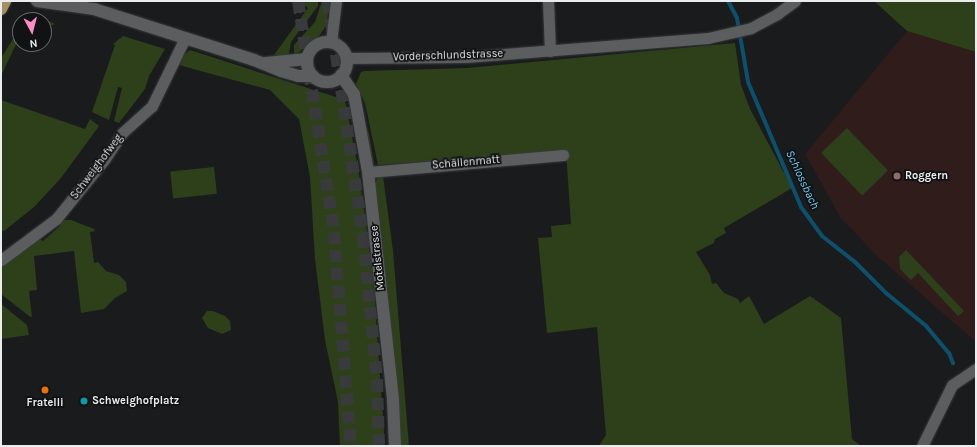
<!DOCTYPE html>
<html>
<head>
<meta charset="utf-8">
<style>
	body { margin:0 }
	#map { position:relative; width:977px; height:447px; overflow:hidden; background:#1a1b1d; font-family:Karla,sans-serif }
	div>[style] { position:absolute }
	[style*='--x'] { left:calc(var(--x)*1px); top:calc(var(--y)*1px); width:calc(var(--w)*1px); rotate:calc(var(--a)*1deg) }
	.education>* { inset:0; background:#2f1c1b }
	.green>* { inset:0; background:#2d401a; transform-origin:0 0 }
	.stream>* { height:4px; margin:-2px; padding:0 2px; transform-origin:2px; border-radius:2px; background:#0e506c }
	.highway-tunnel>* { height:12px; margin-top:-6px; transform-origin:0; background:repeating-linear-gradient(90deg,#393a3c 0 12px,transparent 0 18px) }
	.roads { filter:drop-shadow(0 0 1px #38393a) drop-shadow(0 0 1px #38393a) }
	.street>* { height:11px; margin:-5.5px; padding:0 5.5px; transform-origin:5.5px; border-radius:5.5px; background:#5b5d5f }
	.secondary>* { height:12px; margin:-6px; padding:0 6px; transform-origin:6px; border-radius:6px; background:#5b5d5f }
	.secondary>.ring { margin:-6px; padding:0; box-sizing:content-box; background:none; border:12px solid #5b5d5f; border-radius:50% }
	.primary>* { height:12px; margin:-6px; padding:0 6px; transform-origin:6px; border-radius:6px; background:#a39161 }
	.dots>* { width:11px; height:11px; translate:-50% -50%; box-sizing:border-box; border:2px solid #111214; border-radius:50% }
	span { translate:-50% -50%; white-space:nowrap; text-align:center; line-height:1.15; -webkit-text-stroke:3.5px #111214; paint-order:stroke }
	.street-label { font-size:11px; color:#ebeced }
	.poi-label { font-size:11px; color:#ebeced; font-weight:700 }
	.left { translate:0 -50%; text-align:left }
	.water-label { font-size:12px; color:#73cdf9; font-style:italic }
	.frame { position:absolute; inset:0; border:2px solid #ebeced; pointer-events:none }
	.north { position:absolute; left:12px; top:12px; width:40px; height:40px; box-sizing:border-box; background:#111214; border:1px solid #68696b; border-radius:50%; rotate:173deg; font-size:11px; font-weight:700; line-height:16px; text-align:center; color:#ebeced }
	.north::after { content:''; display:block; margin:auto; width:14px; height:18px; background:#fc8fc2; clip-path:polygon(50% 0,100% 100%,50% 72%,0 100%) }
</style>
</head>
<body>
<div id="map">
	<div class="education">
		<div style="clip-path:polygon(907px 31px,976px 52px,976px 342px,876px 255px,840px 217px,805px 154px)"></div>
	</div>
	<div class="green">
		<div style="clip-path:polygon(299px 1px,318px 1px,318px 6px,291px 42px,288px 58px,274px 55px,308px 8px)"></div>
		<div style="clip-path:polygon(322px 1px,330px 1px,326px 26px,319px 36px,294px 56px,294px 45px,315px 22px)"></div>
		<div style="clip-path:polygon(874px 1px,976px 1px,976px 52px,907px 31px)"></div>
		<div style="clip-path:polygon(40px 17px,55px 24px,44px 28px,44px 20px,27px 20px)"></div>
		<div style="clip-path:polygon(20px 28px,20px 36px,1px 76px,1px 58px)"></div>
		<div style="clip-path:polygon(123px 36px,165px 49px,149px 76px,145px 89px,119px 123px,114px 121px,122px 88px,118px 87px,109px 120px,92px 112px,115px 45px,113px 44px)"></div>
		<div style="clip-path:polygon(735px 43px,741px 85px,750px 109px,792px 188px,724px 228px,726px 233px,715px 239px,714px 243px,696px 252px,710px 275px,712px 284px,716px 283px,724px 293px,738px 299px,740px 303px,749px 296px,764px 324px,810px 296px,841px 318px,852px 439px,861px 446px,599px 446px,606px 435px,597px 327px,547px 333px,538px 238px,552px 237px,551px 226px,571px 224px,566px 151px,378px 165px,365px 103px,356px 84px,361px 72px,365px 71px,467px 68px)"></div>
		<div style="clip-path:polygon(190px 50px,342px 99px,346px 104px,359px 174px,373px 277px,385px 446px,340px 446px,338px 402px,325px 340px,315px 259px,310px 177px,299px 119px,270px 90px,179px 65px,184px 55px)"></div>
		<div style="clip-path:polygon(1px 100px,85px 129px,90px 119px,99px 126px,61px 178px,34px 207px,4px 231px,1px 230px)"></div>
		<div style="clip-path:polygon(364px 118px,369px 135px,374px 164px,373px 163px)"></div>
		<div style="left:847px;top:128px;width:59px;height:36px;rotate:46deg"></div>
		<div style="left:214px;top:167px;width:27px;height:44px;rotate:84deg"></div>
		<div style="clip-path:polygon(379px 176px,383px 176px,393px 251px,409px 446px,399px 446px,374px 184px)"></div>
		<div style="clip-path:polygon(59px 220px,71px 220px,94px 229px,95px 231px,90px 232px,94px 263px,98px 262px,106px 271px,119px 275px,126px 282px,127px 291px,115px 298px,104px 309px,81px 313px,74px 251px,34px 256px,37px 290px,29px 291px,32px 317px,29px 316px,1px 294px,1px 267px,38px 238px,43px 241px,61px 225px,57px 221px)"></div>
		<div style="clip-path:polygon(906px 250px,964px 311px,958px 316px,918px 273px,911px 280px,900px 269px,899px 257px)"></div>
		<div style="clip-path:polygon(1px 304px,27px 325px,29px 335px,1px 339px)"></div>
		<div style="clip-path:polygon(207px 311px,213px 311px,225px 316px,230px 321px,231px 330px,222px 334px,208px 328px,202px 318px)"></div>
	</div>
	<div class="stream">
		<div style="--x:728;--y:1;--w:19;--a:62"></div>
		<div style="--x:737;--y:18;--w:65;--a:80.2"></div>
		<div style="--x:748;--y:82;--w:136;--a:67"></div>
		<div style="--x:801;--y:207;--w:36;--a:54"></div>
		<div style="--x:822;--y:236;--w:42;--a:38.2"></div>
		<div style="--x:855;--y:262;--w:44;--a:45"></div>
		<div style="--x:886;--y:293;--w:52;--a:39.5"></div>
		<div style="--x:926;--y:326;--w:35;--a:50"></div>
		<div style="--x:949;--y:353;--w:11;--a:68"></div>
	</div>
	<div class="highway-tunnel">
		<div style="--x:298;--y:1;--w:234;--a:81.1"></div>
		<div style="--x:334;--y:232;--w:215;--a:85.5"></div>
		<div style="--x:328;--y:1;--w:238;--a:81.5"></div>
		<div style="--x:363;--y:236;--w:145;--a:84.4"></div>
		<div style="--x:377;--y:380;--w:66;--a:88.3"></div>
	</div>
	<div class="roads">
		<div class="street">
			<div style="--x:548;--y:1;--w:50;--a:87.7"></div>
			<div style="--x:331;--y:42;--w:41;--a:-83"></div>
			<div style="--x:347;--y:58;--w:119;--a:-0.5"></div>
			<div style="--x:466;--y:57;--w:243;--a:-4.5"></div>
			<div style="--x:708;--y:38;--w:44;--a:-13.1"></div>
			<div style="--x:751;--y:28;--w:30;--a:-28"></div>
			<div style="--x:777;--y:14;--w:22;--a:-36"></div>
			<div style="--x:368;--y:172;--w:196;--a:-5"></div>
			<div style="--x:1;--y:260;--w:69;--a:-36.7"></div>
			<div style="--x:56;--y:219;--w:76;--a:-50.9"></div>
			<div style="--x:104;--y:160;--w:32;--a:-56"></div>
			<div style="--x:122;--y:133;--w:40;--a:-42"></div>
			<div style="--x:152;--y:106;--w:76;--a:-64.1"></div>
			<div style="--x:922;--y:446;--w:68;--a:-63.8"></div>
			<div style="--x:952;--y:385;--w:29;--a:-34"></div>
		</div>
		<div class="secondary">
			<div style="--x:37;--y:1;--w:58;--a:8"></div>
			<div style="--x:94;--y:9;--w:168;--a:17.7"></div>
			<div style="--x:254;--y:60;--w:29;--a:22"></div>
			<div style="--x:281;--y:71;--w:18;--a:16"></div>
			<div style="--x:298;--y:76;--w:15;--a:0"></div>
			<div class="ring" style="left:307px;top:42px;width:28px;height:28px"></div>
			<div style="--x:266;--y:63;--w:41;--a:-5.6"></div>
			<div style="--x:341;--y:75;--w:23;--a:56"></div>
			<div style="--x:354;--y:94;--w:79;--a:79.8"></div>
			<div style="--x:368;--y:172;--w:229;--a:83.7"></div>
			<div style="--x:393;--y:400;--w:46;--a:87.5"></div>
		</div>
		<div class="primary">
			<div style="--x:1;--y:9;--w:9;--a:-63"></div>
		</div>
	</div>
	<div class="dots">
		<div style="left:897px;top:176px;background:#8d6e63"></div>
		<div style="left:45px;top:390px;background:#e8710a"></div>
		<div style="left:84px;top:401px;background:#0f9aa8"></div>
	</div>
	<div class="street-label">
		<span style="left:448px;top:56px;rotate:-2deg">Vorderschlundstrasse</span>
		<span style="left:466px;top:163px;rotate:-5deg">Schällenmatt</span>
		<span style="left:97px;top:167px;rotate:-53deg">Schweighofweg</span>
		<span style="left:378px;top:258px;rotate:-96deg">Motelstrasse</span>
	</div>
	<div class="poi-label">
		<span class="left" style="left:905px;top:176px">Roggern</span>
		<span class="left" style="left:92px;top:401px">Schweighofplatz</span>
		<span style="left:45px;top:403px">Fratelli</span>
	</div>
	<div class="water-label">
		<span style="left:802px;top:180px;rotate:65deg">Schlossbach</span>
	</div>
	<div class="frame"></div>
	<div class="north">N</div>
</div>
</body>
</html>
